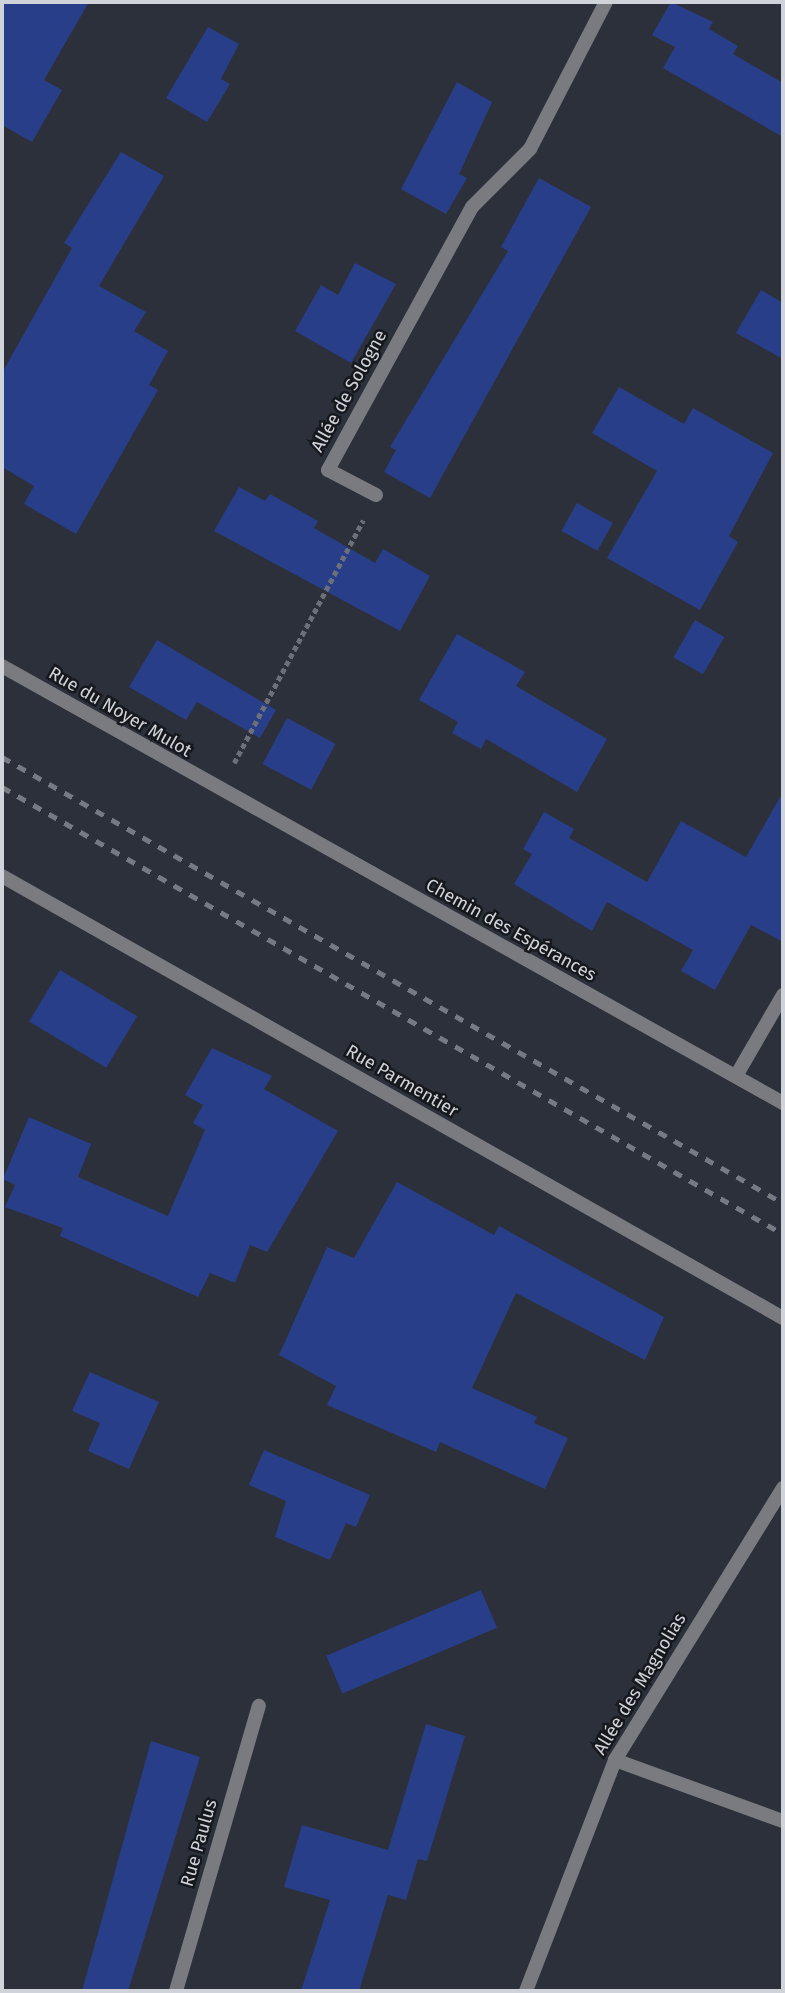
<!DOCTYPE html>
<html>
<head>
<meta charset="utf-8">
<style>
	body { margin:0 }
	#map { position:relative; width:785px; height:1993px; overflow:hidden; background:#2c303b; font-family:"Fira Sans",sans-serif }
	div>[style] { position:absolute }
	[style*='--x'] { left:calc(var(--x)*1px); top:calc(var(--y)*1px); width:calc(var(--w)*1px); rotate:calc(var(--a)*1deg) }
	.building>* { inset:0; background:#293e88; transform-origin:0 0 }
	.path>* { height:4.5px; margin-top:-2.25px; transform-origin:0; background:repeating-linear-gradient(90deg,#6c7079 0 5px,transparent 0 8.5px) }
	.service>* { height:14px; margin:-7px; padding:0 7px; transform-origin:7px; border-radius:7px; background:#797b81 }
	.minor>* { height:14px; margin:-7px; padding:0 7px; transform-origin:7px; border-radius:7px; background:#797b81 }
	.rail>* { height:5px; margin-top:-2.5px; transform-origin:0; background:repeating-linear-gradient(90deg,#767a83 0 9px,transparent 0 18px) }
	span { translate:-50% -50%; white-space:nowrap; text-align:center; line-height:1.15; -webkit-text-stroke:5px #16181d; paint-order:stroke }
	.street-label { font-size:18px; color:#d0d3d9 }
	.frame { position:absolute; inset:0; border:4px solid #d0d3d9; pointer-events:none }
</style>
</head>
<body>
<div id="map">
	<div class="building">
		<div style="clip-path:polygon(2px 2px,89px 2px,44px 80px,62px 90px,32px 142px,2px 125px)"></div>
		<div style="clip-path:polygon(671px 2px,713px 22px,709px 29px,738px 46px,733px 54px,783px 83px,783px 137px,663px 68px,675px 47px,652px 35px)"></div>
		<div style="clip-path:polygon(208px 27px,239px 44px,221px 79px,230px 84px,207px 122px,166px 98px)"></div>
		<div style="clip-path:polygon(457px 82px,492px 102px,459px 174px,467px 178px,446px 214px,401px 189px)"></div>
		<div style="clip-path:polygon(121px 152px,164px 176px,99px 286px,146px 312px,134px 331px,168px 351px,149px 385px,158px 390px,76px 534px,24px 504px,34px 486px,2px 467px,2px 373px,72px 248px,64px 243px)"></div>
		<div style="clip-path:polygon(539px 178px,591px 207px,430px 498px,384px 472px,396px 450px,390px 447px,508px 251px,501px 247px)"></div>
		<div style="clip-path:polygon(355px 263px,396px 284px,351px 363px,295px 331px,321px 285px,338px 295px)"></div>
		<div style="clip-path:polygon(761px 290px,783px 303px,783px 359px,736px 333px)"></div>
		<div style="clip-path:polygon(619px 387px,684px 424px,693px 408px,773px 453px,729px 536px,738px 542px,700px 610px,607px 558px,657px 471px,592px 433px)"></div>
		<div style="clip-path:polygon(239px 487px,265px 501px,270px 494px,318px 521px,314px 528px,375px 563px,383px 549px,430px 576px,400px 631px,214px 531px)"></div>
		<div style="left:577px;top:503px;width:41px;height:32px;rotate:29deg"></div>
		<div style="left:695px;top:620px;width:34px;height:43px;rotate:30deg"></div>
		<div style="clip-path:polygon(457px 634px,525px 672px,516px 686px,607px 739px,577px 792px,486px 739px,481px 749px,452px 733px,458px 722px,419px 700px)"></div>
		<div style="clip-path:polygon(157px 640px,276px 710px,260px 738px,197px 702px,186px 720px,129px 687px)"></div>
		<div style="left:287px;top:718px;width:55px;height:52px;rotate:28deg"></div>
		<div style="clip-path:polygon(783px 792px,783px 942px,751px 925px,715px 990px,681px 971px,693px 950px,607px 902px,592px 931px,514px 884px,532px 854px,523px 849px,544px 812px,574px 829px,569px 838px,647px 882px,681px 821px,746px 857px)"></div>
		<div style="left:60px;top:970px;width:90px;height:60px;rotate:31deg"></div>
		<div style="clip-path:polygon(212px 1048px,272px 1076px,264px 1089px,338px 1131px,267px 1252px,250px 1245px,235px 1283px,210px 1273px,198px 1297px,60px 1236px,63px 1228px,5px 1207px,15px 1185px,3px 1179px,29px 1117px,91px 1144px,78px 1177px,168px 1216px,205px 1130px,193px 1123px,203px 1105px,185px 1095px)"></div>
		<div style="clip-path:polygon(397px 1182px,494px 1235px,499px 1226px,664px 1317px,645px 1360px,516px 1293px,472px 1388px,537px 1417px,534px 1423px,568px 1438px,545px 1489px,440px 1442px,436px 1452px,327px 1405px,336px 1386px,279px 1355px,327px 1247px,354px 1258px)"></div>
		<div style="clip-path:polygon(90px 1372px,159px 1402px,129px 1469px,88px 1451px,100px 1423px,72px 1411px)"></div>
		<div style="clip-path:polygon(264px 1450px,370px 1495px,356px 1527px,346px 1523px,330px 1560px,275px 1537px,286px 1501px,249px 1485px)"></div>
		<div style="left:481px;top:1590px;width:41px;height:168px;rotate:67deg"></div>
		<div style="clip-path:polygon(426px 1724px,465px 1736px,427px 1861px,418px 1859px,406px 1900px,388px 1895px,359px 1991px,301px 1991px,330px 1900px,284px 1887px,302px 1825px,388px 1850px)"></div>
		<div style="clip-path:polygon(151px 1741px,200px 1757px,128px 1991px,82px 1991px)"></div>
	</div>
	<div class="path">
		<div style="--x:234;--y:763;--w:275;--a:-62"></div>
	</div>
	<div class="service">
		<div style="--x:736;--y:1076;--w:94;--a:-59.9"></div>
	</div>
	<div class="minor">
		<div style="--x:376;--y:495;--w:54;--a:-152.5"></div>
		<div style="--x:328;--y:470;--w:300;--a:-61.3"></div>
		<div style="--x:472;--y:207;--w:82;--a:-45"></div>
		<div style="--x:530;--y:149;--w:165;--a:-62.7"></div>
		<div style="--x:2;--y:666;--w:895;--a:29.23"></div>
		<div style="--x:2;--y:876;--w:897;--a:29.51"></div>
		<div style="--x:615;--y:1760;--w:179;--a:20"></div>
		<div style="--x:176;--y:1991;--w:297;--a:-73.8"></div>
		<div style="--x:526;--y:1991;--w:248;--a:-68.9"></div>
		<div style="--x:615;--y:1760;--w:320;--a:-58.3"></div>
	</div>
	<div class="rail">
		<div style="--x:2;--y:757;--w:899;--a:29.73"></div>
		<div style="--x:2;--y:787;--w:900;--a:29.78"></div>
	</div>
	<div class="street-label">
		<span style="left:349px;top:391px;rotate:-61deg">Allée de Sologne</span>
		<span style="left:120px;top:712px;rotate:30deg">Rue du Noyer Mulot</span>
		<span style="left:511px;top:930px;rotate:29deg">Chemin des Espérances</span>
		<span style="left:402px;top:1081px;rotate:30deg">Rue Parmentier</span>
		<span style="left:640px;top:1684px;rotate:-59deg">Allée des Magnolias</span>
		<span style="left:199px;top:1843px;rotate:-74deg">Rue Paulus</span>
	</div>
	<div class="frame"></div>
</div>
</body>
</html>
